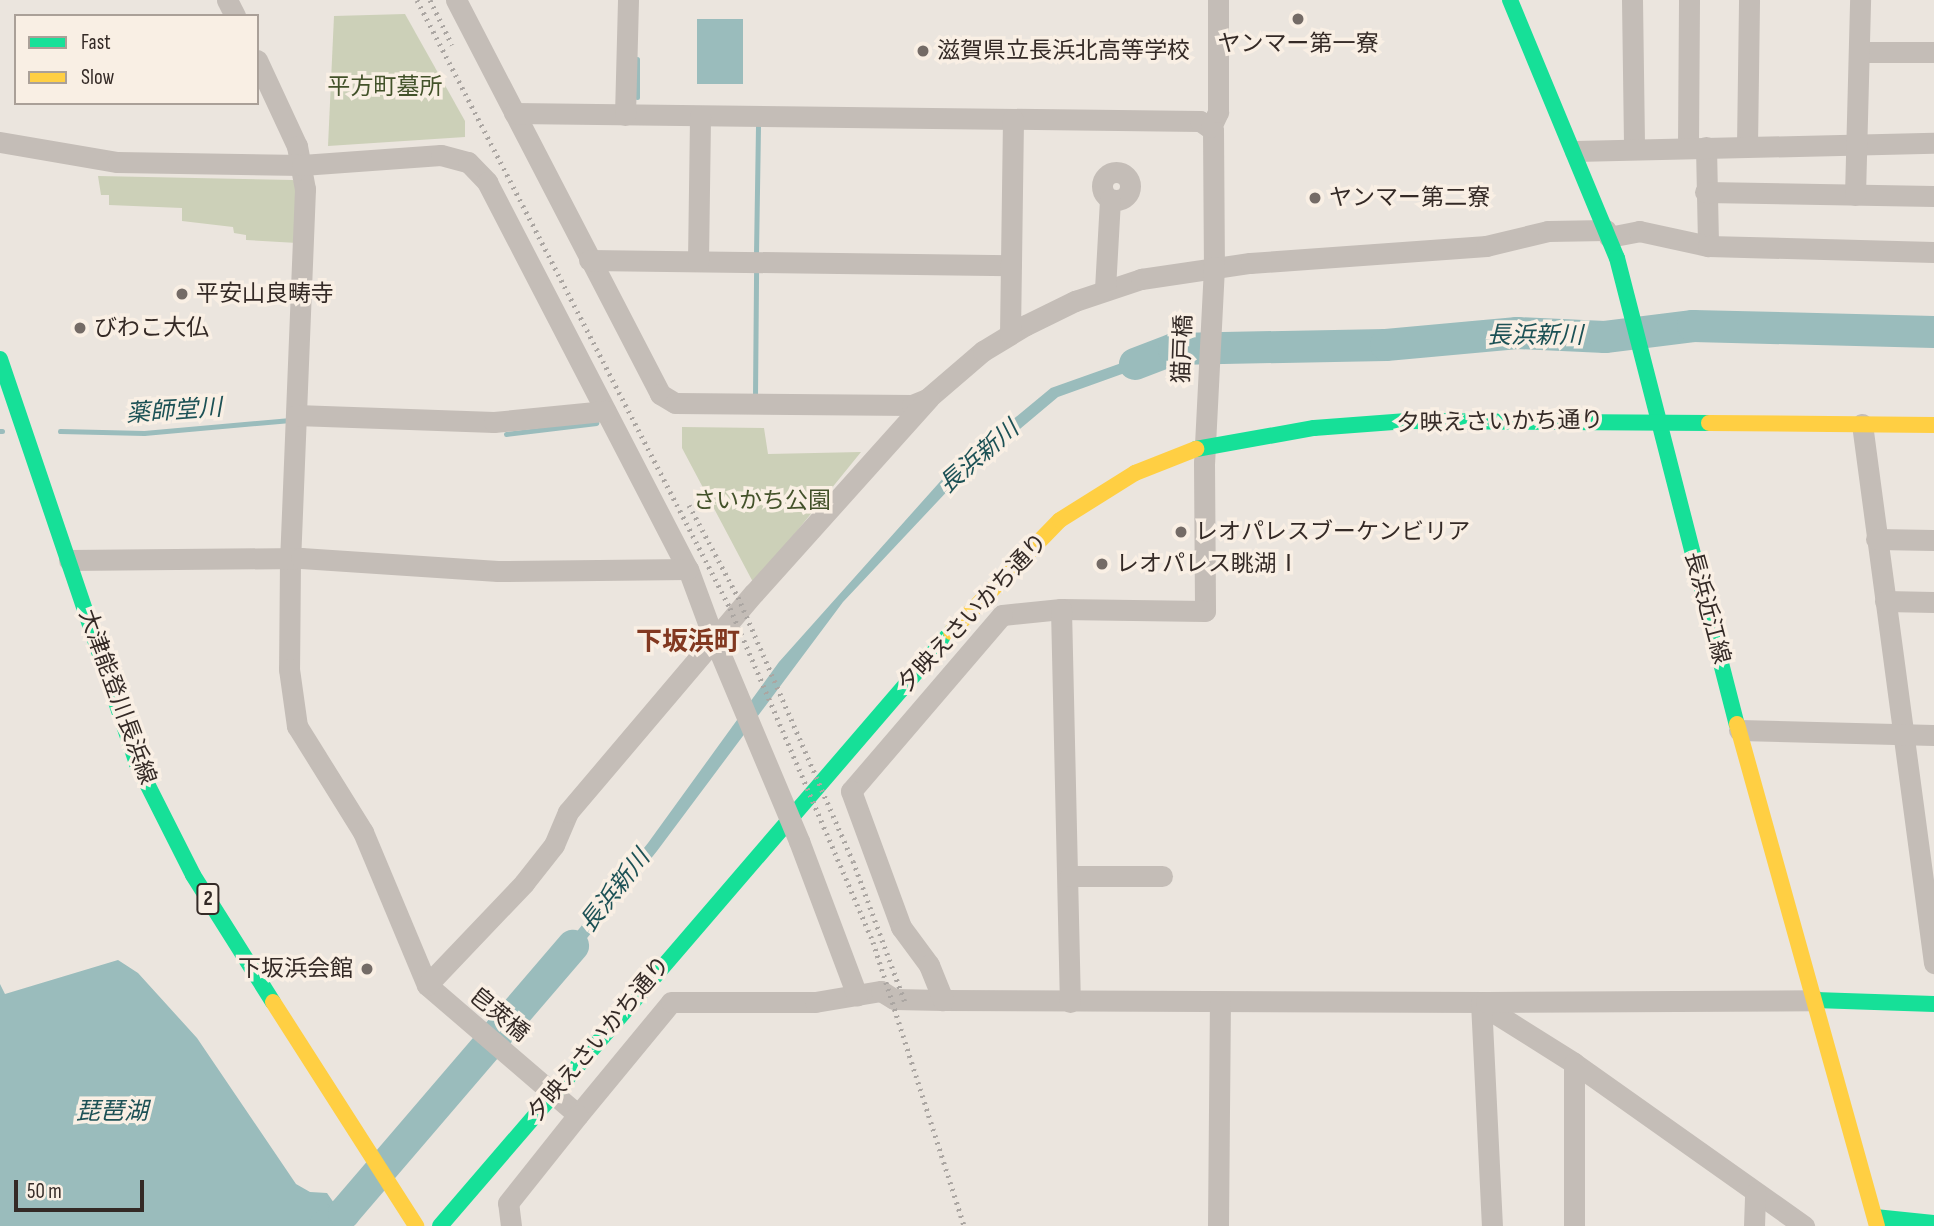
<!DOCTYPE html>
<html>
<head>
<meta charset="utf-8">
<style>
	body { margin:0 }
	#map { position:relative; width:1934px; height:1226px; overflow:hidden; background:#ebe5de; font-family:"Sofia Sans Condensed","Noto Sans JP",sans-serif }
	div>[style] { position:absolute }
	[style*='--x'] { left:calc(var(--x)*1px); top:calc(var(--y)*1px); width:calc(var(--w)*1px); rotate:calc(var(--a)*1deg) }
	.green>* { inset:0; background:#ccd0b8 }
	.water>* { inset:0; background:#9abcbc; transform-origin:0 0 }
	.stream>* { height:5px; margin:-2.5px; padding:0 2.5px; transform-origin:2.5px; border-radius:2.5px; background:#9abcbc }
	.river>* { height:32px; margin:-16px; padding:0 16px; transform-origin:16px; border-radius:16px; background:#9abcbc }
	.street>* { height:21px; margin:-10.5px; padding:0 10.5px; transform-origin:10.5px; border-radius:10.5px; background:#c4bdb7 }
	.street>.ring { margin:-10.5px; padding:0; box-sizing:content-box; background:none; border:21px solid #c4bdb7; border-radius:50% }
	.fast>* { height:16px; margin:-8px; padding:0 8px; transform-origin:8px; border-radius:8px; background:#16e098 }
	.slow>* { height:16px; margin:-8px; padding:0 8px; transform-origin:8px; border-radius:8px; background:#ffcf43 }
	.rail>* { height:5px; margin-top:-2.5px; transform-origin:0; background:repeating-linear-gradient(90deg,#aba6a2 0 2px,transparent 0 7px) }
	.street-bridge>* { height:21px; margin:-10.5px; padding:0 10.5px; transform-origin:10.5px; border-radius:10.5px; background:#c4bdb7 }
	.dots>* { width:19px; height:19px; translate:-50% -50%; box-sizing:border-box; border:4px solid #f9efe4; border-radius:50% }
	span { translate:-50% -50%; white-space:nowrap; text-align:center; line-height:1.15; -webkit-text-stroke:7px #f9efe4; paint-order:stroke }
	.shield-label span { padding:2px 5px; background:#f9efe4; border:2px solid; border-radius:5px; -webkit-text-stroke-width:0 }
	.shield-label { font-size:21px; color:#342a26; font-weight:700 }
	.poi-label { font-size:23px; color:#342a26 }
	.left { translate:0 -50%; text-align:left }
	.right { translate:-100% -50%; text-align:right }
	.park-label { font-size:23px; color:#43522a }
	.street-label { font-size:23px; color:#342a26 }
	.water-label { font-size:24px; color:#1c5155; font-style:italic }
	.quarter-label { font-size:26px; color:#823820; font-weight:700 }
	.legend { position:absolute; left:14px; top:14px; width:245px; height:91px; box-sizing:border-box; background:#f9efe4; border:2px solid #aaa098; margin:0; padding:9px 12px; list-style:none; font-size:21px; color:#342a26 }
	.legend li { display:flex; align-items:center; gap:14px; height:35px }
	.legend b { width:35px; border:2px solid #aaa098 }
	.scale { position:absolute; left:14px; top:1180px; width:130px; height:32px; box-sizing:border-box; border:4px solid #342a26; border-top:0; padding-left:9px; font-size:21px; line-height:24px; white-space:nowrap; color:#342a26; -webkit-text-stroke:5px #f9efe4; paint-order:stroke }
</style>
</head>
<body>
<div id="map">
	<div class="green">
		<div style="clip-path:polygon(405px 14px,465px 121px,465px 137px,328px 146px,334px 16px)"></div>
		<div style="clip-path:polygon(98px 176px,293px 180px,299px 188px,297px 243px,246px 240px,246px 235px,234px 233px,233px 227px,182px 221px,182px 208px,109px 205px,109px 195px,101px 195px)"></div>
		<div style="clip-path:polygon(682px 427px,764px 428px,768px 454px,861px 452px,754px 584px,682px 448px)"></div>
	</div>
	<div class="water">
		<div style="left:697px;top:19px;width:46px;height:65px"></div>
		<div style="clip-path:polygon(1175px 344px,1175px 355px,1058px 397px,954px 484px,843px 602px,657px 851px,551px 983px,542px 975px,648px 843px,779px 662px,946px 475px,1051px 388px)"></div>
		<div style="clip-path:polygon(118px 960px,138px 973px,197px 1038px,296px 1184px,310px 1192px,327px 1193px,350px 1226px,0 1226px,0 984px,5px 994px)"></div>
	</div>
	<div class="stream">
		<div style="--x:637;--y:97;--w:38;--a:-90"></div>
		<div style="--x:756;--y:254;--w:129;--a:-89.1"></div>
		<div style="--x:755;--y:396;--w:125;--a:-89.5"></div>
		<div style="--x:0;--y:431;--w:2;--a:0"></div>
		<div style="--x:60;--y:431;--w:84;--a:1.4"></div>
		<div style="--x:144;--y:433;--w:147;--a:-5.1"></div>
		<div style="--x:506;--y:434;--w:91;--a:-7"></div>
	</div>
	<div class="river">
		<div style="--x:1135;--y:364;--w:42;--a:-21"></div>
		<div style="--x:1174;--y:349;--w:212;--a:-1.1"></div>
		<div style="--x:1386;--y:345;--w:132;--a:-5.2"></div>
		<div style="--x:1517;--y:333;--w:88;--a:2.6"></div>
		<div style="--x:1605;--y:337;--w:89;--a:-7.1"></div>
		<div style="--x:1693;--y:326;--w:241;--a:1.4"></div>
		<div style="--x:325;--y:1226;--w:23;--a:-34"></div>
		<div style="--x:344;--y:1213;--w:352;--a:-49.4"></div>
	</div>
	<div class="street">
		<div style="--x:227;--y:0;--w:18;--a:63"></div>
		<div style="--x:456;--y:0;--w:444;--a:62.6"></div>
		<div style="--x:660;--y:394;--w:17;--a:31"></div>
		<div style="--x:675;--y:403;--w:237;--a:0.5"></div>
		<div style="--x:912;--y:405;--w:16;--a:-22"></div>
		<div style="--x:927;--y:399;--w:74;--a:-40.6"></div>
		<div style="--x:983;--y:351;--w:50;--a:-31.2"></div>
		<div style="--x:1026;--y:325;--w:55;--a:-26.1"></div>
		<div style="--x:1075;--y:301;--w:70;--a:-18.4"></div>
		<div style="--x:1141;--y:279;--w:110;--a:-8.4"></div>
		<div style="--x:1250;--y:263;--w:237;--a:-4.1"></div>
		<div style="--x:1486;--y:246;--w:64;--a:-13.6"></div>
		<div style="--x:1548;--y:231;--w:58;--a:-1"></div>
		<div style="--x:1632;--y:0;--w:147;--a:89.2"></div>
		<div style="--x:1860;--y:52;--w:74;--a:0"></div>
		<div style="--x:257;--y:60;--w:95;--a:65.1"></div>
		<div style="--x:297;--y:146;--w:44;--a:79.5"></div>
		<div style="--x:305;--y:189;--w:371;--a:92.3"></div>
		<div style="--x:290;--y:560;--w:109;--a:90.5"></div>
		<div style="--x:289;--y:669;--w:58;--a:82"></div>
		<div style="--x:297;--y:726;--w:125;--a:58.1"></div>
		<div style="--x:363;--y:832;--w:166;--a:67.3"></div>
		<div style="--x:427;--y:985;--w:199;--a:40.7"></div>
		<div style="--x:578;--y:1115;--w:146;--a:-50.5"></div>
		<div style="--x:671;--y:1002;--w:144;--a:0"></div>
		<div style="--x:815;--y:1002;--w:67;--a:-9.5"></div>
		<div style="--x:881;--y:991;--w:15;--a:32"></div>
		<div style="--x:894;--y:999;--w:49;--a:1.2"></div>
		<div style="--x:943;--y:1000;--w:543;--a:0.21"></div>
		<div style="--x:1486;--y:1002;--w:9;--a:63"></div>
		<div style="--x:1490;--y:1010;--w:99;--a:32.2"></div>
		<div style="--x:1574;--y:1063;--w:282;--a:35.3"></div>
		<div style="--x:514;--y:113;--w:686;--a:0.67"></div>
		<div style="--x:1200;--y:121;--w:16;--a:35"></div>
		<div style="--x:1213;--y:130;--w:137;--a:89.6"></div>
		<div style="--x:1214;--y:267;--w:196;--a:92.9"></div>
		<div style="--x:1204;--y:463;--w:148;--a:89.6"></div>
		<div style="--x:1205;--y:611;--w:144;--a:-179.2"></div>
		<div style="--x:1061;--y:609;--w:59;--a:174.2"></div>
		<div style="--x:1002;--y:615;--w:232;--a:130.6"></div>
		<div style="--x:851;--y:791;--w:145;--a:69.8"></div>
		<div style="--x:901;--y:927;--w:47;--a:53.6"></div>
		<div style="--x:929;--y:965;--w:38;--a:68"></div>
		<div style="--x:625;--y:115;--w:115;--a:-88.5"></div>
		<div style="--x:1211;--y:127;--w:17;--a:-65"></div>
		<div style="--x:1218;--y:112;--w:112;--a:-90"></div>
		<div style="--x:0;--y:142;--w:119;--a:9.7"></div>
		<div style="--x:117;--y:162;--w:185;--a:0.9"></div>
		<div style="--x:302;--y:165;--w:139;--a:-4.1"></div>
		<div style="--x:441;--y:155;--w:28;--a:15"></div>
		<div style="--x:468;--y:162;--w:28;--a:46"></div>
		<div style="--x:487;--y:182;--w:436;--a:62.6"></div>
		<div style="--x:688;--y:569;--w:69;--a:69.7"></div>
		<div style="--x:1688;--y:146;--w:146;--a:-89.6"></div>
		<div style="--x:1747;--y:146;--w:146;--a:-89.2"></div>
		<div style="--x:1706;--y:147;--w:99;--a:88.8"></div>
		<div style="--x:1575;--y:151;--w:359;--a:-1.3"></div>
		<div class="ring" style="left:1102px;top:172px;width:7px;height:7px"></div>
		<div style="--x:1705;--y:192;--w:229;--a:1"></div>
		<div style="--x:1855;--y:195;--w:195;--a:-88.5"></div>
		<div style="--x:1609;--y:237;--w:31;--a:-11"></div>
		<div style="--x:1639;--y:231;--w:71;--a:12.3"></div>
		<div style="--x:1708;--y:246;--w:226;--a:1.5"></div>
		<div style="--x:589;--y:260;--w:422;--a:0.7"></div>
		<div style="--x:698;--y:261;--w:145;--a:-89.2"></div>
		<div style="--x:1105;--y:289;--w:90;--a:-86.8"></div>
		<div style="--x:1010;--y:334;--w:215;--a:-89.2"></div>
		<div style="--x:296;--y:415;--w:198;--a:2"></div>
		<div style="--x:494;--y:422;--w:112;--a:-5.7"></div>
		<div style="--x:1862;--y:424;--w:544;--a:82.39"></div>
		<div style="--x:1876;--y:539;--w:58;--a:1"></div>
		<div style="--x:69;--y:560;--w:232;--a:-0.5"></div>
		<div style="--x:301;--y:558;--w:197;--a:3.8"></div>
		<div style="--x:498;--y:571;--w:190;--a:-0.6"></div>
		<div style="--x:1885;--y:601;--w:49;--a:1.2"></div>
		<div style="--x:1061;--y:609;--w:393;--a:88.7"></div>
		<div style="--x:1739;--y:730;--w:195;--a:1.5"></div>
		<div style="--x:799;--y:841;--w:165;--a:69.4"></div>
		<div style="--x:1070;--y:876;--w:92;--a:0"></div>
		<div style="--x:427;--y:985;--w:141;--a:-46.4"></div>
		<div style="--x:524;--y:883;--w:48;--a:-51.7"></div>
		<div style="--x:554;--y:845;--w:36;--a:-67"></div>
		<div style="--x:568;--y:812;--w:287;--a:-49.7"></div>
		<div style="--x:754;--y:593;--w:262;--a:-48.1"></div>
		<div style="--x:1481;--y:1002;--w:224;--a:87.2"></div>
		<div style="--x:1486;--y:1002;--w:329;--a:-0.3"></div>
		<div style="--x:511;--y:1226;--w:23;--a:-97"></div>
		<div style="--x:508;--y:1203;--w:112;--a:-51.5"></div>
		<div style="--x:1218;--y:1226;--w:223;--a:-89.5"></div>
		<div style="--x:1574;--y:1226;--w:163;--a:-90"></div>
		<div style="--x:1754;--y:1226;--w:33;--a:-88"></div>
	</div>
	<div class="fast">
		<div style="--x:1510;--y:0;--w:279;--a:67.5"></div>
		<div style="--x:1617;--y:258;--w:481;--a:75.6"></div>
		<div style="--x:0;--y:359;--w:428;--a:71.3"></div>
		<div style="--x:137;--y:764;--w:124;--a:63.2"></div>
		<div style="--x:193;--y:875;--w:150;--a:57.8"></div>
		<div style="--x:1196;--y:449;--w:120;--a:-10.1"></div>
		<div style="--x:1314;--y:428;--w:93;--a:-4.3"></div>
		<div style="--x:1407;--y:421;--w:302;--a:0.4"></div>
		<div style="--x:1815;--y:1000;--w:119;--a:1.9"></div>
		<div style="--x:1875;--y:1217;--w:59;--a:5.8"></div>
		<div style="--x:440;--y:1226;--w:784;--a:-49.3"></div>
	</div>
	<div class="slow">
		<div style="--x:1709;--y:423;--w:225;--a:0.5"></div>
		<div style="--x:951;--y:632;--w:156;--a:-45.8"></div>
		<div style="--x:1060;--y:520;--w:89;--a:-32.1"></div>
		<div style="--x:1135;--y:473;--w:66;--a:-21.5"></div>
		<div style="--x:1737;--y:724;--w:521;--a:74.42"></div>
		<div style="--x:273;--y:1002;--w:266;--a:57.4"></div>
	</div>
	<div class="rail">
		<div style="--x:417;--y:0;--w:684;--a:62.76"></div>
		<div style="--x:730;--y:608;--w:363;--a:66.8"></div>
		<div style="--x:873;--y:942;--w:298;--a:72.2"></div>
		<div style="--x:430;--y:0;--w:50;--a:63.9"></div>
		<div style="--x:689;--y:505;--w:104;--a:62"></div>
		<div style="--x:738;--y:597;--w:288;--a:66.5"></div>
		<div style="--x:853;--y:861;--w:153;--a:69.8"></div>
	</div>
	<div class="street-bridge">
		<div style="--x:712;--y:634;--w:225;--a:67.2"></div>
	</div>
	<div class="dots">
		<div style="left:1298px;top:19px;background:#746b66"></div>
		<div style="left:923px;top:51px;background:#746b66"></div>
		<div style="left:1315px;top:198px;background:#746b66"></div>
		<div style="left:182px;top:294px;background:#746b66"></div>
		<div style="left:80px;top:328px;background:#746b66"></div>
		<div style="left:1181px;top:532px;background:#746b66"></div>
		<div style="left:1102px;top:564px;background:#746b66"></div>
		<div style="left:367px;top:969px;background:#746b66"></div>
	</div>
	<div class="shield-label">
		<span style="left:208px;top:899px">2</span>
	</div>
	<div class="poi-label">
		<span style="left:1298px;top:44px">ヤンマー第一寮</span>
		<span class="left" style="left:937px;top:51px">滋賀県立長浜北高等学校</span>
		<span class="left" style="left:1329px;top:198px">ヤンマー第二寮</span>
		<span class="left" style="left:196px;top:294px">平安山良畴寺</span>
		<span class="left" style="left:94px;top:328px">びわこ大仏</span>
		<span class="left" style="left:1195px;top:532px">レオパレスブーケンビリア</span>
		<span class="left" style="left:1116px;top:564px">レオパレス眺湖Ⅰ</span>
		<span class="right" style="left:353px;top:969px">下坂浜会館</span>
	</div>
	<div class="park-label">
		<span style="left:385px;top:87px">平方町墓所</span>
		<span style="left:762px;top:501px">さいかち公園</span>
	</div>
	<div class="street-label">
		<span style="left:1183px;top:349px;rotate:-88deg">猫戸橋</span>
		<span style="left:1500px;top:422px;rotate:-1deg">夕映えさいかち通り</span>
		<span style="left:1707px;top:608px;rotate:75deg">長浜近江線</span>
		<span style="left:973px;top:613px;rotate:-47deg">夕映えさいかち通り</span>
		<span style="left:117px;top:697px;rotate:70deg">大津能登川長浜線</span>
		<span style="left:499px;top:1015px;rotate:40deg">皀莢橋</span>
		<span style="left:599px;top:1039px;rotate:-50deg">夕映えさいかち通り</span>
	</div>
	<div class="water-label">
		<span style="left:1535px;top:336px">長浜新川</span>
		<span style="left:174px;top:411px;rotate:-4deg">薬師堂川</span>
		<span style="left:979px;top:457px;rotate:-41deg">長浜新川</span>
		<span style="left:615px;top:891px;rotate:-52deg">長浜新川</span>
		<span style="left:112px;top:1112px">琵琶湖</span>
	</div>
	<div class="quarter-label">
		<span style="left:688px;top:643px">下坂浜町</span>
	</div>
	<ul class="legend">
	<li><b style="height:9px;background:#16e098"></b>Fast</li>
	<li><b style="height:9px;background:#ffcf43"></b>Slow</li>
	</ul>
	<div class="scale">50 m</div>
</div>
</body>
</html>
